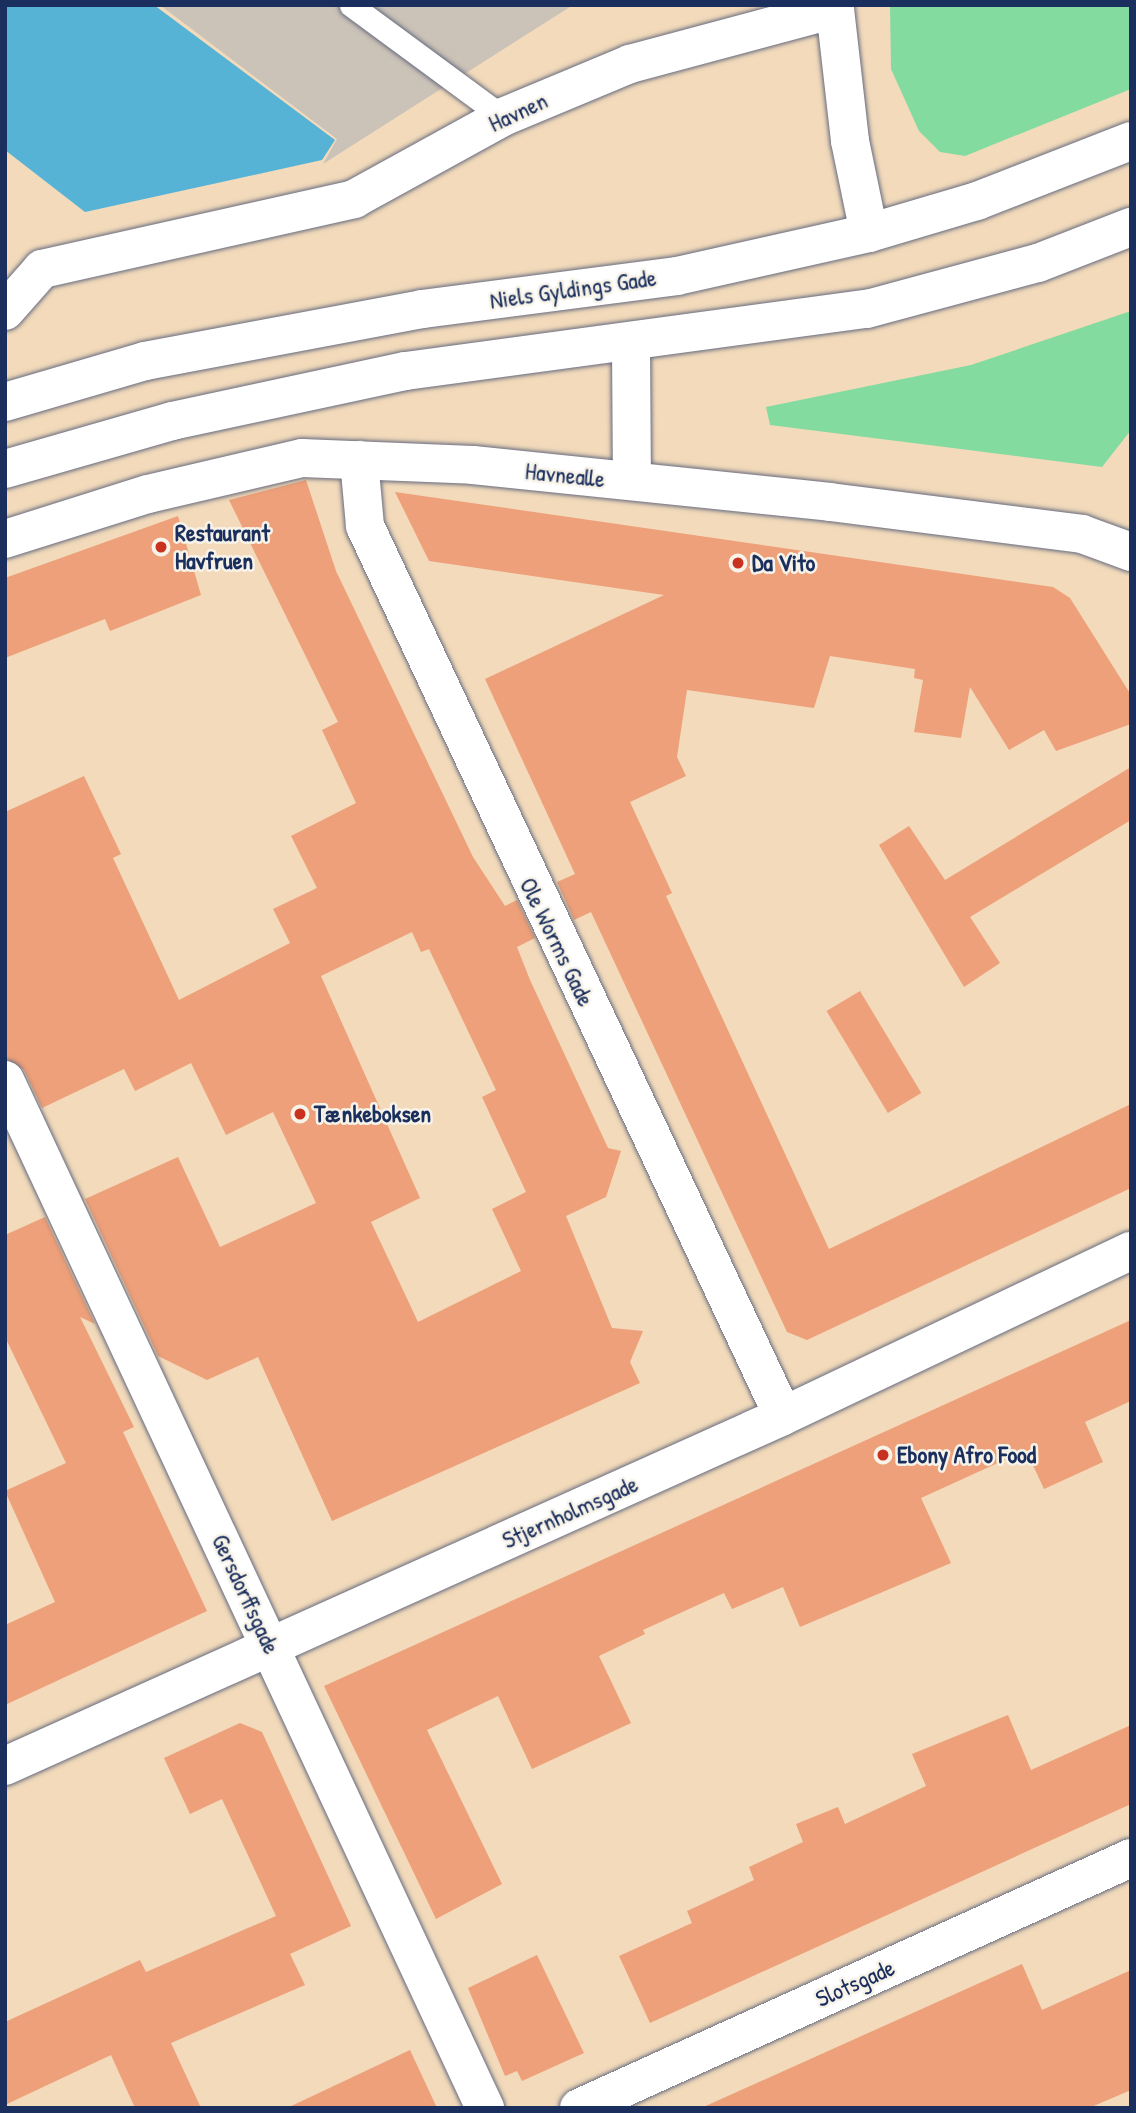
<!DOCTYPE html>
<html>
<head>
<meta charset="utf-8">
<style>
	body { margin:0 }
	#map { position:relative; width:1136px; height:2113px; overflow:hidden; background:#f2dabb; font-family:"Patrick Hand",sans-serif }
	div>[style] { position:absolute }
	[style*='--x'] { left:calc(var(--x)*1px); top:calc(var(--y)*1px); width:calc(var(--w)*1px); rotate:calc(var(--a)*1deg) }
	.industrial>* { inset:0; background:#cbc2b8 }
	.green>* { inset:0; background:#83dba0 }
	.water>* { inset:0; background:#57b3d5 }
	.building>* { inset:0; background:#eda079; transform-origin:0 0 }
	.roads { filter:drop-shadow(0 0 2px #666b7f) drop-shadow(0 0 2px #666b7f) }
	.service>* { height:23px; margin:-11.5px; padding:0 11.5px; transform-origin:11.5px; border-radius:11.5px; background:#fff }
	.minor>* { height:38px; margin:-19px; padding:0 19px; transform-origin:19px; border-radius:19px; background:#fff }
	.tertiary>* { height:38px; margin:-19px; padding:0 19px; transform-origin:19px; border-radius:19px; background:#fff }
	.dots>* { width:19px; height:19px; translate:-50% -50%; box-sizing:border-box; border:4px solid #f7f3e8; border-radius:50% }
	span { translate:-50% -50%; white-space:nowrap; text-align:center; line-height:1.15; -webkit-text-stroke:5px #f7f3e8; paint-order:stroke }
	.street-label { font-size:24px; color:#1b2f5e }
	.poi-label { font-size:24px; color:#1b2f5e; font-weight:700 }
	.left { translate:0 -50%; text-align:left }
	.frame { position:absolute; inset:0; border:7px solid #1b2f5e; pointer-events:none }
</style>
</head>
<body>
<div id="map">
	<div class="industrial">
		<div style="clip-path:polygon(160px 5px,573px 5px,323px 164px,337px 139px)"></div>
	</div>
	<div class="green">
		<div style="clip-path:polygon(890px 5px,1131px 5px,1131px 89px,965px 156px,940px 152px,919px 131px,891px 69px)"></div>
		<div style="clip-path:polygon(1131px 311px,1131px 430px,1102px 467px,770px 425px,766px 407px,971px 365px)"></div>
	</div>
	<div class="water">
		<div style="clip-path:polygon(5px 5px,154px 5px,335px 140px,322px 160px,85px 212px,5px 150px)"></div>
	</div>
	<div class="building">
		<div style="clip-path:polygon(evenodd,306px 480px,336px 571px,473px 857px,505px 906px,517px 900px,535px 938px,517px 947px,530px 980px,608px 1148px,621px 1151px,606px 1197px,566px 1216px,612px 1328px,643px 1331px,630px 1362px,640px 1383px,332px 1521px,258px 1357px,207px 1380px,158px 1356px,85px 1199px,178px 1157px,220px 1247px,316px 1203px,273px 1112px,226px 1135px,191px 1063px,135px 1091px,124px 1069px,42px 1108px,24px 1070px,5px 1058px,5px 812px,84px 776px,121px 854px,113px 858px,179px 1000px,290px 943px,273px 909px,317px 888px,291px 836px,356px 803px,322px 730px,338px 722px,229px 500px,306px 480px,412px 932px,421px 952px,429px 949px,496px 1090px,482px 1097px,526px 1192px,492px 1209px,521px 1271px,418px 1322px,371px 1222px,420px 1198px,321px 976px,412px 932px)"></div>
		<div style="clip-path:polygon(395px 492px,1053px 587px,1070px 598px,1131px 695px,1131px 724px,1056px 751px,1044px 730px,1009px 750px,970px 687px,961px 738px,914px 732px,923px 680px,914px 678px,915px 669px,830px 656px,814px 708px,687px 690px,677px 757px,686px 776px,630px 802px,672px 893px,666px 896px,829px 1249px,1131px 1104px,1131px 1188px,807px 1340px,787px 1332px,591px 912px,574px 920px,557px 882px,575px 874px,485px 679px,664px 595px,429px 561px)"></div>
		<div style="clip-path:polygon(178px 516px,201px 595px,110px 631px,105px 619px,5px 658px,5px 578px)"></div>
		<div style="clip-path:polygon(1131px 767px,1131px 820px,970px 917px,1000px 963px,964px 987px,879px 845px,909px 826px,945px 880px)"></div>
		<div style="left:860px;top:991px;width:119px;height:39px;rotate:59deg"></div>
		<div style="clip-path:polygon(45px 1217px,95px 1324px,80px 1317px,134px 1427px,123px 1432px,207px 1611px,5px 1705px,5px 1625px,55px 1602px,5px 1491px,66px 1463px,5px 1337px,5px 1235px)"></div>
		<div style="clip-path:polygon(1131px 1320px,1131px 1401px,1085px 1422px,1103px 1462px,1044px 1489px,1026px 1450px,921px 1498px,951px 1563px,800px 1627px,783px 1587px,732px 1609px,724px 1593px,643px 1630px,645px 1634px,599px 1656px,631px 1723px,532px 1769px,498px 1696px,427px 1730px,502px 1884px,436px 1919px,324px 1686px)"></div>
		<div style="clip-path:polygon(1008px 1715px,1031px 1770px,1131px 1725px,1131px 1804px,650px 2023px,619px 1956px,692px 1923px,687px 1911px,754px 1880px,749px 1867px,803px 1842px,796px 1824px,838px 1807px,845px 1824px,926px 1786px,912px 1754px)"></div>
		<div style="clip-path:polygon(240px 1723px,262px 1732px,351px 1926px,290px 1954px,305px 1985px,171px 2043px,201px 2108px,135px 2108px,111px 2055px,5px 2105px,5px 2022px,140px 1960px,146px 1972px,276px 1916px,222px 1799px,190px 1814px,164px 1758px)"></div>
		<div style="clip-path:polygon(537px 1955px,584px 2053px,522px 2081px,517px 2071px,505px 2076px,468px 1988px)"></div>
		<div style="clip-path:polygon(1022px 1964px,1042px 2010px,1131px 1970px,1131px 2090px,1089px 2108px,701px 2108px)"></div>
		<div style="clip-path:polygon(410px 2050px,437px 2108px,287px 2108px)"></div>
	</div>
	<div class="roads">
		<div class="service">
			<div style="--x:351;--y:5;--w:189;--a:36.4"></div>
		</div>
		<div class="minor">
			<div style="--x:5;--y:311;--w:56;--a:-48.6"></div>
			<div style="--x:42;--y:269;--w:320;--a:-12.6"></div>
			<div style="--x:354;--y:199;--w:170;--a:-28.8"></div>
			<div style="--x:503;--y:117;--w:138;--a:-22.7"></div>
			<div style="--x:630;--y:64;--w:212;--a:-15"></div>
			<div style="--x:835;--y:9;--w:133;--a:83.5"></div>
			<div style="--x:850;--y:141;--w:94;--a:78.3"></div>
			<div style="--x:631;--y:345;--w:136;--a:89.6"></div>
			<div style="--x:359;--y:460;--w:66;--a:84.8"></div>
			<div style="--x:365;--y:526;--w:983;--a:64.84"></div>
			<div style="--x:5;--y:539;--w:150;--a:-17.5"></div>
			<div style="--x:148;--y:494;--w:158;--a:-13.2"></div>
			<div style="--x:302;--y:458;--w:171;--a:2.3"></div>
			<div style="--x:473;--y:465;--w:359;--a:5.9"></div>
			<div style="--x:830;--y:502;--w:254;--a:7.2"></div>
			<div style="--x:1082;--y:534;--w:52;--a:20.2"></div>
			<div style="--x:5;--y:1080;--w:1135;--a:64.97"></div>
			<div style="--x:5;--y:1766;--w:853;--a:-24.22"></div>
			<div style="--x:783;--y:1416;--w:385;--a:-25.4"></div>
			<div style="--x:579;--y:2108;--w:606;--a:-24.37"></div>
		</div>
		<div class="tertiary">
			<div style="--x:5;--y:402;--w:146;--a:-16.3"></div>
			<div style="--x:145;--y:361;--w:283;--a:-10.6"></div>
			<div style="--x:423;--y:309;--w:256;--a:-7.4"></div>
			<div style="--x:677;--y:276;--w:197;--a:-12.6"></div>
			<div style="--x:869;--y:233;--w:113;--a:-16.5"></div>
			<div style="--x:977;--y:201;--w:165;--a:-21.3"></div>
			<div style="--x:5;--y:469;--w:174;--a:-16"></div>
			<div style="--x:172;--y:421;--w:239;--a:-12.1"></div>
			<div style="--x:406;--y:371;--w:465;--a:-7.7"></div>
			<div style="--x:867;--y:309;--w:177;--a:-15.1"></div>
			<div style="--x:1038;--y:263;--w:100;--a:-21.2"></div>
		</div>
	</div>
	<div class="dots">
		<div style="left:161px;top:547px;background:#c8321e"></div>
		<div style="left:738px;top:563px;background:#c8321e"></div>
		<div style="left:300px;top:1114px;background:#c8321e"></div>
		<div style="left:883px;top:1455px;background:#c8321e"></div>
	</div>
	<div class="street-label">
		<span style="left:518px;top:112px;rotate:-25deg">Havnen</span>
		<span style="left:573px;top:289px;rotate:-8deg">Niels Gyldings Gade</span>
		<span style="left:565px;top:475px;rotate:6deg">Havnealle</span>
		<span style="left:557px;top:942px;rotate:64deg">Ole Worms Gade</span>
		<span style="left:570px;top:1512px;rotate:-24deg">Stjernholmsgade</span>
		<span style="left:246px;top:1594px;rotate:65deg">Gersdorffsgade</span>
		<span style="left:855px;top:1983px;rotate:-24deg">Slotsgade</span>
	</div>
	<div class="poi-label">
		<span class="left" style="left:175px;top:547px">Restaurant<br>Havfruen</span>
		<span class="left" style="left:752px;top:563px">Da Vito</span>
		<span class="left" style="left:314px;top:1114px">Tænkeboksen</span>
		<span class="left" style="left:897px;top:1455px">Ebony Afro Food</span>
	</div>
	<div class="frame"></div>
</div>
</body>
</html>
